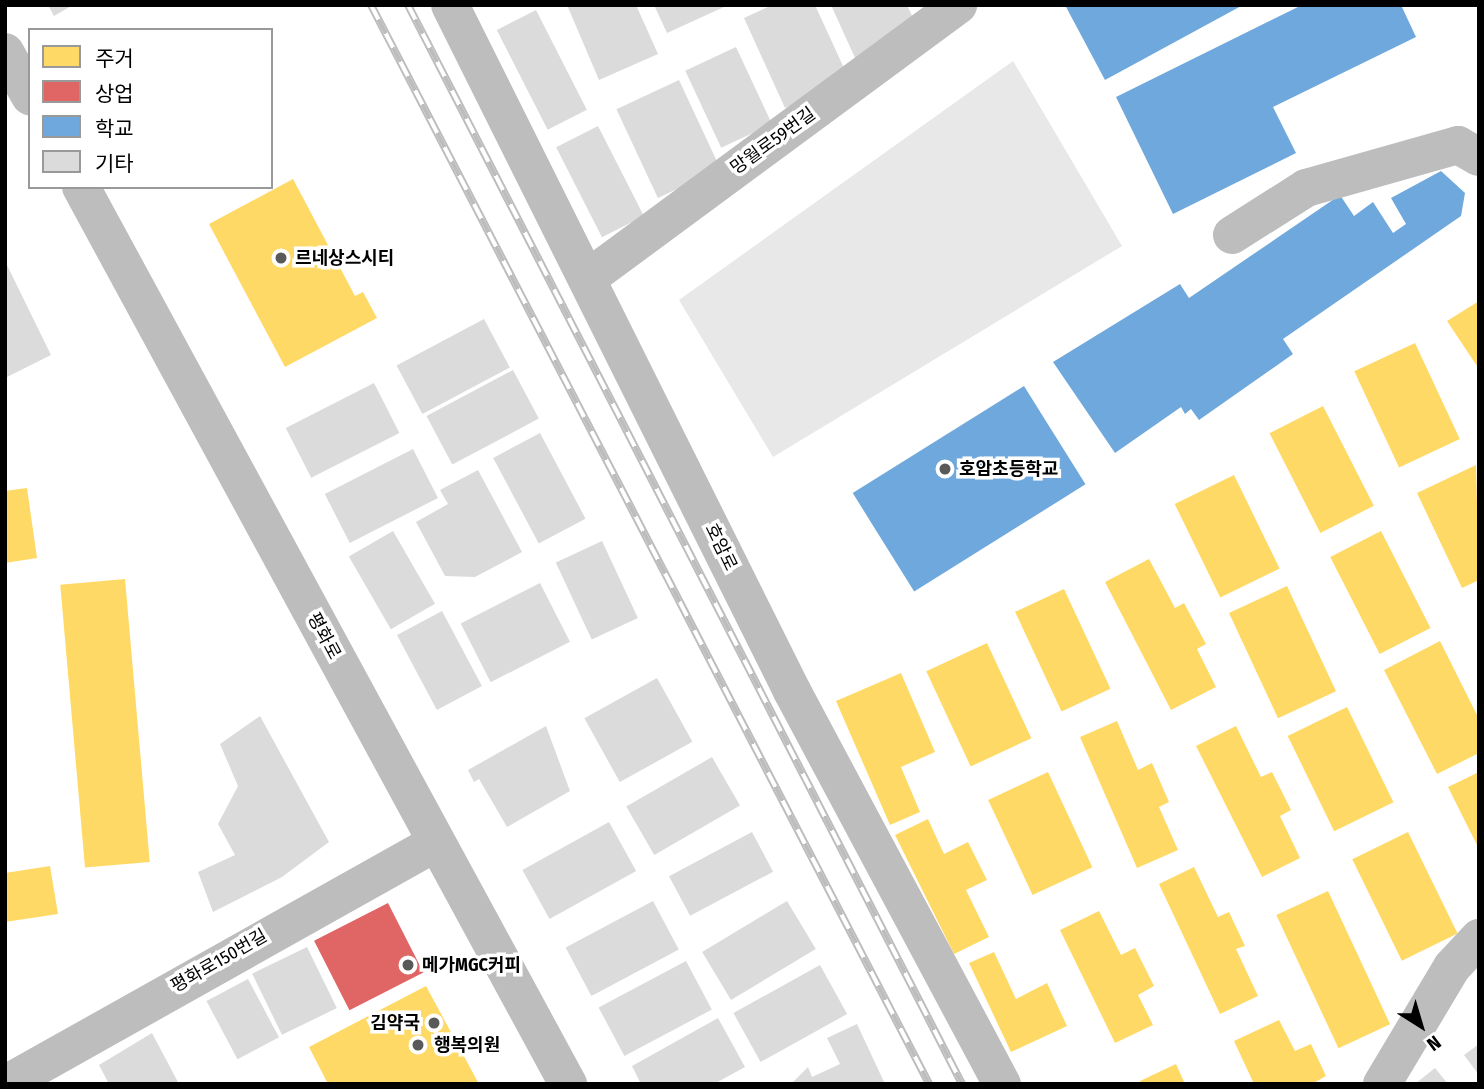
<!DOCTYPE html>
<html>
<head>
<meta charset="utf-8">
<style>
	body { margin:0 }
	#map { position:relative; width:1484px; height:1089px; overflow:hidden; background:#fff; font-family:"Fira Sans Condensed","Noto Sans KR",sans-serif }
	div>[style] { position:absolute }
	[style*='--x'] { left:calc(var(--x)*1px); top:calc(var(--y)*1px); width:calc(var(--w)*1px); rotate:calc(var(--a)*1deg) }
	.green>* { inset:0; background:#e8e8e8 }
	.homes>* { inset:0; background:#ffd966; transform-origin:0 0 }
	.shops>* { inset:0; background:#e06666; transform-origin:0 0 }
	.schools>* { inset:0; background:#6fa8dc; transform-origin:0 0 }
	.building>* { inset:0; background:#dbdbdb; transform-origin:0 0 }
	.minor>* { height:38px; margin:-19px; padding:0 19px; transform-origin:19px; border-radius:19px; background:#bdbdbd }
	.major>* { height:38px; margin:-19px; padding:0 19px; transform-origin:19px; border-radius:19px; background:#bdbdbd }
	.rail>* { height:8px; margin-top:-4px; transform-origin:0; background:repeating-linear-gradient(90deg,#fff 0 16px,#bdbdbd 0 32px); box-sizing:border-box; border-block:2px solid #bdbdbd }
	.dots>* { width:19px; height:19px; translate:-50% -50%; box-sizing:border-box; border:4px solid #fff; border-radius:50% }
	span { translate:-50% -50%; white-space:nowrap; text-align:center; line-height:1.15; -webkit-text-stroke:7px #fff; paint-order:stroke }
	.street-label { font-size:18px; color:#000 }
	.poi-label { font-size:18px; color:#000; font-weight:700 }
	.left { translate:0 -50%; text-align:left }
	.right { translate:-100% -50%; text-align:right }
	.frame { position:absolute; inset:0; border:7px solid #000; pointer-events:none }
	.legend { position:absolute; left:28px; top:28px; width:245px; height:161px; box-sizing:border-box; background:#fff; border:2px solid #999; margin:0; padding:9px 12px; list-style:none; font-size:21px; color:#000 }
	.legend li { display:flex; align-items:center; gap:14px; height:35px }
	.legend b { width:35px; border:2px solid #999 }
	.north { position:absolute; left:1386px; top:991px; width:70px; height:70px; -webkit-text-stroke:5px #fff; paint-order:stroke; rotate:143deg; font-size:19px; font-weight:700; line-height:28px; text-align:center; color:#000 }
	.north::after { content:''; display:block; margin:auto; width:24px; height:32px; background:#000; clip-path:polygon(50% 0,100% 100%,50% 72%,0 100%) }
</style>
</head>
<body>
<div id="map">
	<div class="green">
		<div style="clip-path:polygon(1013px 61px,1122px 246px,773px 457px,679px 300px)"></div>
	</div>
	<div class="homes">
		<div style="clip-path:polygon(293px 179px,355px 296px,363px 292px,377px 318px,285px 367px,209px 224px)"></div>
		<div style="clip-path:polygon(1479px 301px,1479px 369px,1447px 321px)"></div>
		<div style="left:1415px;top:343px;width:106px;height:67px;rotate:65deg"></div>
		<div style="left:1323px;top:406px;width:112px;height:60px;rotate:63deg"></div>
		<div style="clip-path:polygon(1476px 465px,1479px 580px,1462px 588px,1417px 493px)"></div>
		<div style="left:1234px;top:475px;width:104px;height:66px;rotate:64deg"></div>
		<div style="clip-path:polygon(27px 488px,37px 558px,5px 563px,5px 491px)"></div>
		<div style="left:1381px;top:531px;width:109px;height:57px;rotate:63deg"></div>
		<div style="clip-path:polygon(1149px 559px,1175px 608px,1184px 603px,1206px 644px,1197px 649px,1216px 687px,1171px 710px,1105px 582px)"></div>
		<div style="left:125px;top:579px;width:284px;height:65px;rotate:85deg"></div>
		<div style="left:1287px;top:586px;width:116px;height:64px;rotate:65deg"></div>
		<div style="left:1064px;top:589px;width:110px;height:54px;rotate:65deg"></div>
		<div style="clip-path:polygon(1440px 641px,1479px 719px,1479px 753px,1437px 774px,1384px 670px)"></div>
		<div style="left:987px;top:643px;width:105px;height:67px;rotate:65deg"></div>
		<div style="clip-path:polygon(901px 673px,935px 752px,901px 767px,920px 812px,890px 825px,836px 701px)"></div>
		<div style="left:1347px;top:707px;width:106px;height:66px;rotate:64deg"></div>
		<div style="clip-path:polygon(1117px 721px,1138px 770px,1152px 763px,1169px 802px,1159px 807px,1178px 850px,1137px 868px,1080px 737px)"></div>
		<div style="clip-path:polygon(1236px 726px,1261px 777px,1272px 772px,1291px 810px,1280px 816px,1300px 858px,1262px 877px,1196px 746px)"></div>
		<div style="left:1048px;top:772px;width:105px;height:66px;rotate:65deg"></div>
		<div style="clip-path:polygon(1479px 772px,1479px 849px,1448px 787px)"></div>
		<div style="clip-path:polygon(928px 819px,944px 854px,968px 842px,987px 880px,966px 890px,989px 937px,954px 954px,895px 835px)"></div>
		<div style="left:1408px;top:832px;width:113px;height:62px;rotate:64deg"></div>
		<div style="clip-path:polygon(50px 866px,58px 914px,5px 922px,5px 873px)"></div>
		<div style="clip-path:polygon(1194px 867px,1218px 917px,1229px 912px,1245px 946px,1236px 949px,1258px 996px,1220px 1014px,1159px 884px)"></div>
		<div style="left:1328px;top:891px;width:147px;height:57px;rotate:65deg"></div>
		<div style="clip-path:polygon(1099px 911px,1121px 955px,1135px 948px,1154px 986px,1138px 995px,1153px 1025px,1115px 1043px,1060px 930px)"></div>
		<div style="clip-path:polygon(994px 952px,1016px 999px,1047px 983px,1067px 1026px,1011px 1052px,969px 963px)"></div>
		<div style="clip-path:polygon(426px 986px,479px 1084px,328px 1084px,309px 1047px)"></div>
		<div style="clip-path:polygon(1279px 1020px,1295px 1051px,1311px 1044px,1326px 1076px,1312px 1084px,1254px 1084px,1234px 1041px)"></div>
		<div style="clip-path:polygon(1176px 1064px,1185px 1084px,1141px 1084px,1140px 1081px)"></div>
	</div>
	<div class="shops">
		<div style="left:388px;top:903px;width:78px;height:83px;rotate:63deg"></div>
	</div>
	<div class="schools">
		<div style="clip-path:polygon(1065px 5px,1243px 5px,1105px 80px)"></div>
		<div style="clip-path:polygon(1302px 5px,1401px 5px,1416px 37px,1273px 107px,1296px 153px,1173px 214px,1116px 97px)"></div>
		<div style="clip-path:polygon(1441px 171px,1465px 193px,1461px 216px,1283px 339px,1293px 354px,1199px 420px,1191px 409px,1185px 414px,1181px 407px,1115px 453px,1053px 362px,1180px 284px,1189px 298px,1340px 195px,1354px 216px,1373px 202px,1393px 233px,1406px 224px,1391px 198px)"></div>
		<div style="left:1024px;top:386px;width:116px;height:202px;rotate:58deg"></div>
	</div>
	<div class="building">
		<div style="clip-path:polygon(48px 5px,73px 5px,54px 16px)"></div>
		<div style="clip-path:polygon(567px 5px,636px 5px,658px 54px,599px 80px)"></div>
		<div style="clip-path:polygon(654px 5px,723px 5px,724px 7px,667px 33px)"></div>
		<div style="clip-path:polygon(772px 5px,815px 5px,849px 79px,785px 108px,744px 18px)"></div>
		<div style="clip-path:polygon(831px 5px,907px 5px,919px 31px,856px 60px)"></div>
		<div style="left:536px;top:10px;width:112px;height:44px;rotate:63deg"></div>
		<div style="left:736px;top:47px;width:85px;height:56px;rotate:65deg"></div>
		<div style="left:679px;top:80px;width:98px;height:69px;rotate:65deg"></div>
		<div style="left:598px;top:126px;width:101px;height:47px;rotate:63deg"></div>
		<div style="clip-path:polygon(5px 261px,51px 355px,5px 378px)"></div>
		<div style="left:484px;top:319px;width:55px;height:99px;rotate:62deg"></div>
		<div style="left:513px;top:370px;width:55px;height:98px;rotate:62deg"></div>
		<div style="left:374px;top:383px;width:56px;height:99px;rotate:63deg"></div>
		<div style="left:540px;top:433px;width:97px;height:53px;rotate:62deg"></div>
		<div style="left:413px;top:449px;width:55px;height:99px;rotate:63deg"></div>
		<div style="clip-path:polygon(478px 470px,522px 552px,475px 577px,445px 576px,416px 522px,448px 504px,440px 490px)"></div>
		<div style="left:393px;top:531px;width:84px;height:51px;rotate:60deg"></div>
		<div style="left:602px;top:541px;width:85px;height:51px;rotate:65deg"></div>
		<div style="left:540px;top:583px;width:66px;height:89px;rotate:63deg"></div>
		<div style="left:442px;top:611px;width:85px;height:51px;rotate:62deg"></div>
		<div style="left:657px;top:678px;width:73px;height:83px;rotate:61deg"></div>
		<div style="clip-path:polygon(260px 716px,329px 842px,282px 877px,213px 912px,198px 872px,235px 855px,218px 824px,238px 786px,220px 744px)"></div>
		<div style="clip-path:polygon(546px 726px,570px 791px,507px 827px,479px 779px,474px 782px,468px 770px)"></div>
		<div style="left:712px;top:757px;width:56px;height:99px;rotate:60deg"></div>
		<div style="left:609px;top:822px;width:56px;height:99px;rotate:61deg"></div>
		<div style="left:752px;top:832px;width:45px;height:94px;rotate:62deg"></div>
		<div style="left:653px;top:901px;width:55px;height:99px;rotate:62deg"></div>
		<div style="left:787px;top:901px;width:56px;height:99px;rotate:59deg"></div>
		<div style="left:307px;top:947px;width:68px;height:61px;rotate:64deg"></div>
		<div style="left:686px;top:961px;width:55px;height:99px;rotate:62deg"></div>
		<div style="left:820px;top:965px;width:56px;height:99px;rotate:61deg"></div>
		<div style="left:248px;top:979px;width:66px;height:47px;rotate:62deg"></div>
		<div style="clip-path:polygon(718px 1018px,745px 1067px,714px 1084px,641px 1084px,632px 1066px)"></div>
		<div style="clip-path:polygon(857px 1024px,885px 1084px,791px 1084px,808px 1067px,812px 1077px,840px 1064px,827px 1038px)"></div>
		<div style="clip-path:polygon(152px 1033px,179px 1084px,109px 1084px,99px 1065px)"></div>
		<div style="clip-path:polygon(1479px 1044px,1479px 1075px,1464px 1055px)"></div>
		<div style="clip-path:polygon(1435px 1068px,1448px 1084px,1415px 1084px)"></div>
	</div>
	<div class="minor">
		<div style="--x:450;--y:5;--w:767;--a:63.5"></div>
		<div style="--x:792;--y:691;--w:446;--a:61.9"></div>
		<div style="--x:1232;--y:235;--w:88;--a:-32.4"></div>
		<div style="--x:1306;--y:188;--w:158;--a:-15.8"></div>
		<div style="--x:1458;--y:145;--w:24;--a:30"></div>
		<div style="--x:588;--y:278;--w:460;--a:-36.4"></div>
		<div style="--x:6;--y:1084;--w:492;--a:-29.3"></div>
		<div style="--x:1382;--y:1084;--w:136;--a:-59.1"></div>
		<div style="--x:1452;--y:967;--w:40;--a:-47"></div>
	</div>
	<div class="major">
		<div style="--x:5;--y:52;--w:51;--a:60.4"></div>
		<div style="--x:81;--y:187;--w:1021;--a:61.5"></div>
	</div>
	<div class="rail">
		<div style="--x:371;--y:5;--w:1215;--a:62.65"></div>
		<div style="--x:408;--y:5;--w:1213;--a:62.82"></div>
	</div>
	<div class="dots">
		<div style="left:281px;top:258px;background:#595959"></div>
		<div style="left:945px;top:469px;background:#595959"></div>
		<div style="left:408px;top:965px;background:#595959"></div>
		<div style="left:434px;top:1023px;background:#595959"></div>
		<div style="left:418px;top:1045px;background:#595959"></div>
	</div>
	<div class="street-label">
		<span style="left:773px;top:141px;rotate:-36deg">망월로59번길</span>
		<span style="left:721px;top:547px;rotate:64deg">호암로</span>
		<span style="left:324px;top:636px;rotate:62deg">평화로</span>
		<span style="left:219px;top:961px;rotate:-30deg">평화로150번길</span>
	</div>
	<div class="poi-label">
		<span class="left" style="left:295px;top:258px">르네상스시티</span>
		<span class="left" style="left:959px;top:469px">호암초등학교</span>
		<span class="left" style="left:422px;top:965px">메가MGC커피</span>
		<span class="right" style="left:420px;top:1023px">김약국</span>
		<span class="left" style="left:434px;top:1045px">행복의원</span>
	</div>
	<div class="frame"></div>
	<ul class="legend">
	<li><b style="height:19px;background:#ffd966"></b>주거</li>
	<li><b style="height:19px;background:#e06666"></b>상업</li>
	<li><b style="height:19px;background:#6fa8dc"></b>학교</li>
	<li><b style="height:19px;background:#dbdbdb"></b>기타</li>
	</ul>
	<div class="north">N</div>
</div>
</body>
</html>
